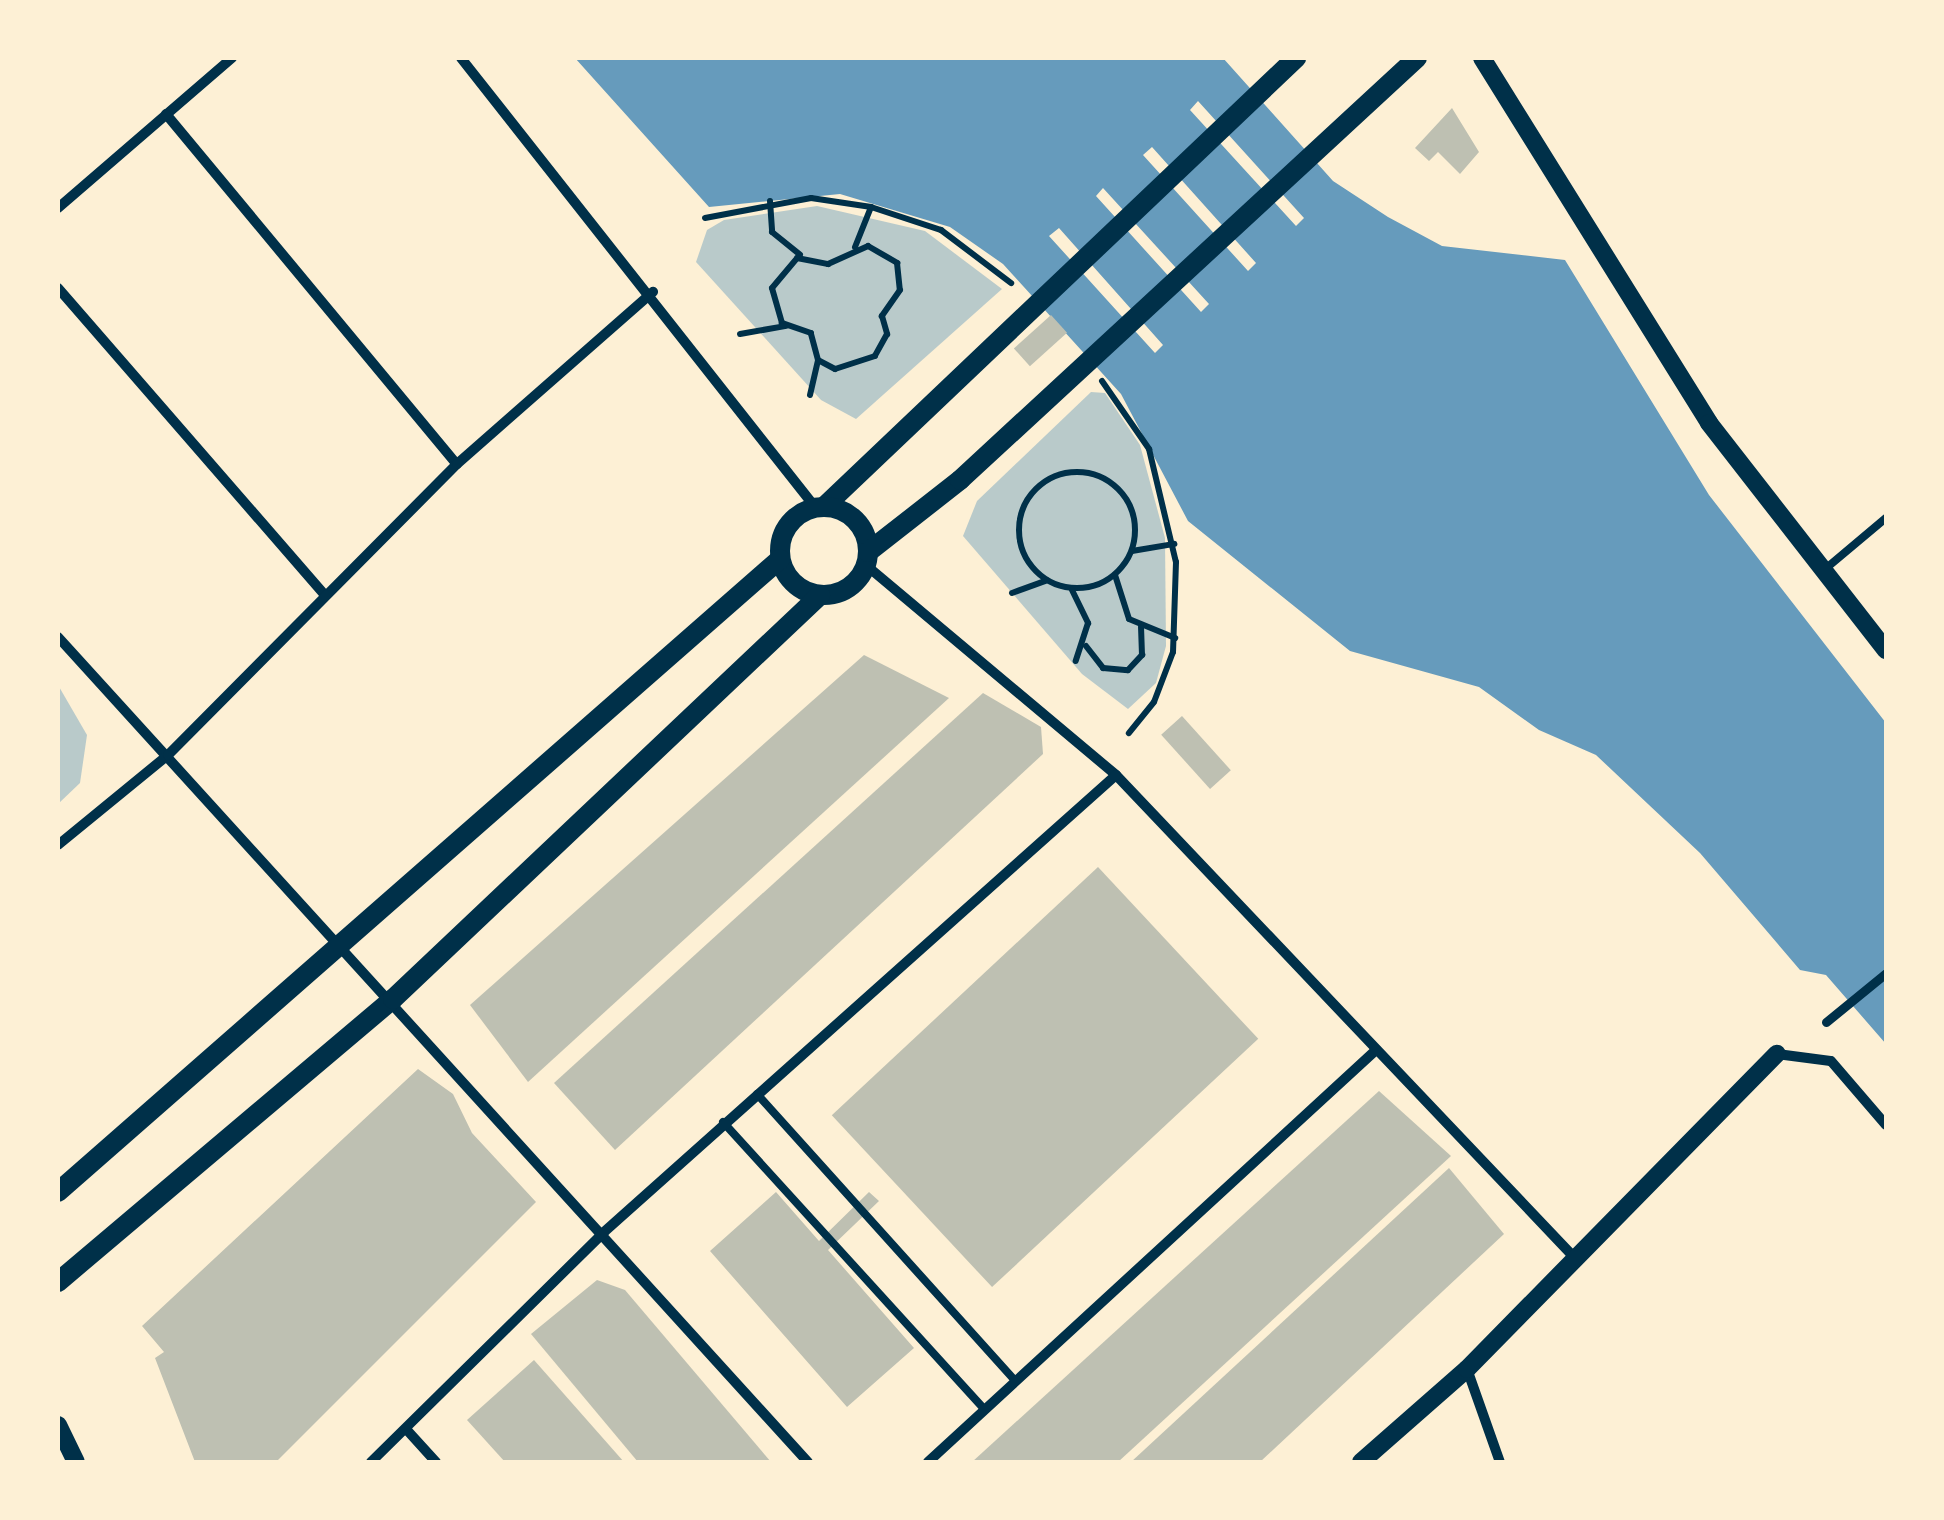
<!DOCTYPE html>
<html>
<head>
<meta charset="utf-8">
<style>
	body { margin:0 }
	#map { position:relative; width:1944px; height:1520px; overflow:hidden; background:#fdf0d5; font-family:"Public Sans",sans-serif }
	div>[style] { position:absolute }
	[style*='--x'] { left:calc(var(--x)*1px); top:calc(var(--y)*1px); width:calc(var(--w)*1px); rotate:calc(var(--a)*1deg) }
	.green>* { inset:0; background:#b9caca }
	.water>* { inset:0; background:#669bbc }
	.building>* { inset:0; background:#bec0b2; transform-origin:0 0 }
	.path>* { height:6px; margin:-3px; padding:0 3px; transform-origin:3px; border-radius:3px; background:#003049 }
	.path>.ring { margin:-3px; padding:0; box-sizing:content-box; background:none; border:6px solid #003049; border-radius:50% }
	.service>* { height:8px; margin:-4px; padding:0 4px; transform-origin:4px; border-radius:4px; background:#003049 }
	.pedestrian>* { height:9px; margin:-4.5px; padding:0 4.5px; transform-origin:4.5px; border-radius:4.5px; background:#003049 }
	.minor>* { height:10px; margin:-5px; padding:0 5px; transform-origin:5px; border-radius:5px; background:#003049 }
	.tertiary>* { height:18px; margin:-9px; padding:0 9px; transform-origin:9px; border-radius:9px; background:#003049 }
	.secondary>* { height:20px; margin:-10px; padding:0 10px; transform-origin:10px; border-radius:10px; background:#003049 }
	.secondary>.ring { margin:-10px; padding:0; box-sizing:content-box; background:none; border:20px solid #003049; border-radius:50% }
	span { translate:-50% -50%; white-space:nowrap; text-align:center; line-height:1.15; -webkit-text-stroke:9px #fdf0d5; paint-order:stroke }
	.frame { position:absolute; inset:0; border:60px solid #fdf0d5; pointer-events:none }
</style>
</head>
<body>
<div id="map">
	<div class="green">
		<div style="clip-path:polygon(817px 206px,925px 231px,1002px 289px,856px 419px,821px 400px,696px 262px,707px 230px,724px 220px)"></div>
		<div style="clip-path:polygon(1091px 392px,1105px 393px,1140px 445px,1165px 538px,1166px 646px,1156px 683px,1128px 709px,1082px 674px,963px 536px,977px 501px)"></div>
		<div style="clip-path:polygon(58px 685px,87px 735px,80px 783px,58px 804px)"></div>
	</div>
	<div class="water">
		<div style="clip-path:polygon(evenodd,575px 58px,1223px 58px,1333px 181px,1388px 217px,1442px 246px,1565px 260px,1709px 495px,1886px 723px,1886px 1044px,1826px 975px,1800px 970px,1700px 853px,1596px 755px,1539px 730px,1479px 687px,1350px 651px,1188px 521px,1121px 394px,1003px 264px,950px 227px,840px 194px,709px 207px,575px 58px,1198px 101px,1304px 218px,1296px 226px,1190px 110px,1198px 101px,575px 58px,1152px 147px,1256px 263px,1248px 271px,1143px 155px,1152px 147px,575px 58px,1103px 188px,1209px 304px,1201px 312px,1096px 196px,1103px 188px,575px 58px,1059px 228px,1163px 345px,1155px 353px,1049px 236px,1059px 228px)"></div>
	</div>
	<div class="building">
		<div style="clip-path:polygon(1452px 108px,1479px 152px,1460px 174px,1438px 152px,1429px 161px,1415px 148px)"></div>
		<div style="left:1051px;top:315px;width:24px;height:50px;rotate:48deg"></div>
		<div style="clip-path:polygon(864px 655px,949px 698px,528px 1082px,470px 1005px)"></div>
		<div style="clip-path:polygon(983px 693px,1041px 727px,1043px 754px,615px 1150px,554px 1083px)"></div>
		<div style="left:1182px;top:716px;width:73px;height:28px;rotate:48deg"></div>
		<div style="left:1098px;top:867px;width:235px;height:364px;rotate:47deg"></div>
		<div style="clip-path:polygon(418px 1069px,453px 1094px,472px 1133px,536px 1202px,276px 1462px,195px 1462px,155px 1358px,164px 1352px,142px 1326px)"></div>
		<div style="clip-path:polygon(1379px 1091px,1451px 1156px,1118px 1462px,972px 1462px)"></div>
		<div style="clip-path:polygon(1449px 1168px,1504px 1234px,1260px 1462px,1131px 1462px)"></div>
		<div style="clip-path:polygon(776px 1192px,819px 1241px,869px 1192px,879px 1201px,828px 1250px,914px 1348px,847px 1407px,710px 1251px)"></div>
		<div style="clip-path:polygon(597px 1280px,625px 1290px,771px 1462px,638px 1462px,531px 1334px)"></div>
		<div style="clip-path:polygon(534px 1360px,624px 1462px,505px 1462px,467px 1420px)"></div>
	</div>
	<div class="path">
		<div style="--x:770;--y:201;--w:31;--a:86"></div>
		<div style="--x:772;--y:232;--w:36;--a:39"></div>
		<div style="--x:705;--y:218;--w:108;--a:-10.7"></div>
		<div style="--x:811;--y:198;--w:61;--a:8.5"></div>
		<div style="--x:871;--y:207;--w:74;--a:18.2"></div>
		<div style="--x:941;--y:230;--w:88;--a:37.1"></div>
		<div style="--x:868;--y:246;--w:34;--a:30"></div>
		<div style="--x:897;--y:263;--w:27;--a:84"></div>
		<div style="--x:900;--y:290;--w:32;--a:125"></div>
		<div style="--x:882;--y:316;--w:19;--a:74"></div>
		<div style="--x:887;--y:334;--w:25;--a:119"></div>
		<div style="--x:875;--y:356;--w:42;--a:162"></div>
		<div style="--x:835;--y:369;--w:19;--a:-152"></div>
		<div style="--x:818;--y:360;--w:28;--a:-105"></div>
		<div style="--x:811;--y:333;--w:31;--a:-161"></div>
		<div style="--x:782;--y:323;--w:36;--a:-106"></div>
		<div style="--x:772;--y:288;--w:39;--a:-50"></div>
		<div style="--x:797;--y:258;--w:32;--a:11"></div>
		<div style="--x:828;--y:264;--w:44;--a:-24.2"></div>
		<div style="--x:855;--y:247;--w:43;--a:-68.2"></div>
		<div style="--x:740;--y:334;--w:47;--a:-9.9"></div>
		<div style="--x:1102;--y:381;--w:83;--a:55.3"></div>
		<div style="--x:1149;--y:449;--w:116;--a:76.6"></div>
		<div style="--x:1176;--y:562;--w:90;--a:91.9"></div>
		<div style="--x:1173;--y:652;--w:53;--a:110.8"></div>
		<div style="--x:1154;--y:702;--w:40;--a:129"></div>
		<div style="--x:810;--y:395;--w:35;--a:-77"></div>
		<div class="ring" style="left:1019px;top:472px;width:110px;height:110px"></div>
		<div style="--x:1132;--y:551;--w:43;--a:-9.5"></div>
		<div style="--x:1115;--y:575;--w:46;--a:72.3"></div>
		<div style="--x:1129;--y:619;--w:50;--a:22.4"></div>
		<div style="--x:1072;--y:590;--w:37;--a:64"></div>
		<div style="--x:1088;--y:623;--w:40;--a:108"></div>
		<div style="--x:1012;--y:593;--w:37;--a:-20"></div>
		<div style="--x:1086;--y:646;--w:28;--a:52"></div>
		<div style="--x:1103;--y:668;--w:25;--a:5"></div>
		<div style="--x:1128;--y:670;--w:21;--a:-47"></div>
		<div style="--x:1142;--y:655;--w:28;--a:-92"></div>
	</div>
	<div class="service">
		<div style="--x:1824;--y:570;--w:81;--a:-40"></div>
		<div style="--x:757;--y:1094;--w:387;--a:48"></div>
		<div style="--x:723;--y:1122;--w:388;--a:47.7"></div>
	</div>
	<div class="pedestrian">
		<div style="--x:1826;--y:1022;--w:77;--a:-39.2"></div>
	</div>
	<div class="minor">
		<div style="--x:461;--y:58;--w:572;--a:51.75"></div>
		<div style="--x:166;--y:114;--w:455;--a:50.3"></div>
		<div style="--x:58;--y:208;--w:230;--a:-40.8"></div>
		<div style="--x:58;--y:288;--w:405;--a:49"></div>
		<div style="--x:867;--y:566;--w:325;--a:40"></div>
		<div style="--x:1116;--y:775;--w:662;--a:46.47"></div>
		<div style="--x:58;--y:637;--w:1115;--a:47.73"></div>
		<div style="--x:58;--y:845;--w:142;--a:-39.3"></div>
		<div style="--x:168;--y:755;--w:410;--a:-45.2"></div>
		<div style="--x:457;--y:464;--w:261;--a:-41.3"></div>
		<div style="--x:1777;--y:1054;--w:54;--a:7.4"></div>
		<div style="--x:1831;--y:1061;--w:84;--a:49.3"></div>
		<div style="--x:1467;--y:1369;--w:99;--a:70.5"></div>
		<div style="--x:406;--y:1429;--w:45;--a:47.7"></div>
		<div style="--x:371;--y:1462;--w:327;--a:-44.6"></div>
		<div style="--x:604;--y:1232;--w:686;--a:-41.75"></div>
		<div style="--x:928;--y:1462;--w:609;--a:-42.6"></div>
	</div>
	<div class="tertiary">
		<div style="--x:1482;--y:58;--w:430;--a:58.1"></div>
		<div style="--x:1709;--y:423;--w:288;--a:52.1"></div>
		<div style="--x:58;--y:1425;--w:41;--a:64.1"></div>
		<div style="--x:1361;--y:1462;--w:141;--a:-41.3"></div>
		<div style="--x:1467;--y:1369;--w:442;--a:-45.5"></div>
	</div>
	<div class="secondary">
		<div style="--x:826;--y:505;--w:649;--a:-43.56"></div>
		<div class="ring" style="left:780px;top:507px;width:68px;height:68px"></div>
		<div style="--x:868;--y:552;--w:117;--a:-38"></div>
		<div style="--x:960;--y:480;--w:622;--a:-42.72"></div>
		<div style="--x:58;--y:1192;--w:960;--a:-41.24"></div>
		<div style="--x:58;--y:1282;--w:439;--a:-40.2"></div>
		<div style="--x:393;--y:999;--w:588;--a:-43.41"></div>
	</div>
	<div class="frame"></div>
</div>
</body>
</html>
